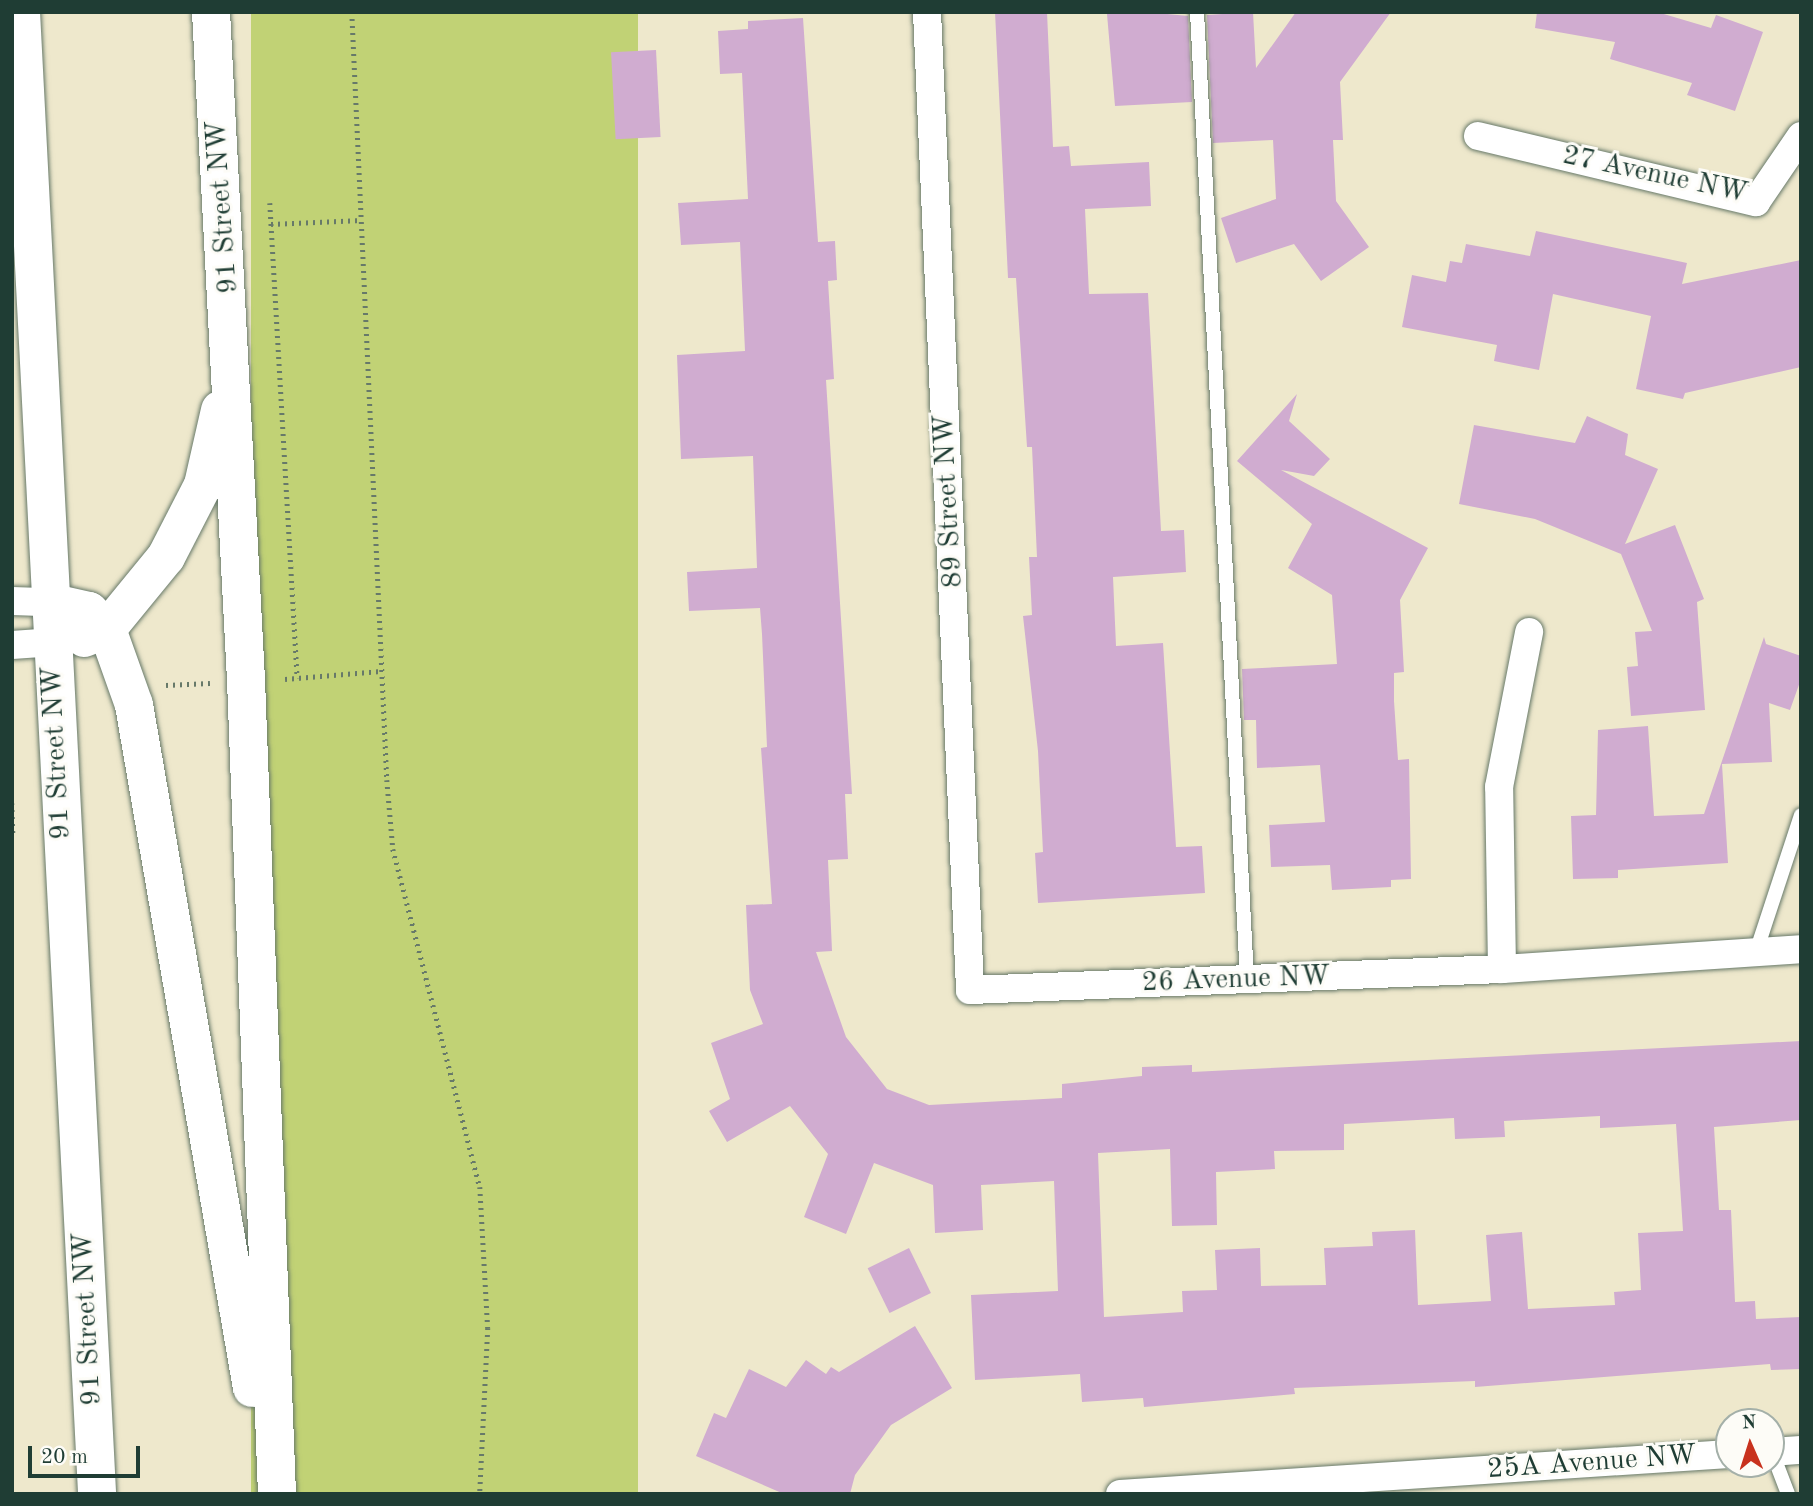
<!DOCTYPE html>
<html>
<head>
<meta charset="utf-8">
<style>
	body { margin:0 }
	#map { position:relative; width:1813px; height:1506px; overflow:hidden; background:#eee8cc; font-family:"Old Standard TT",serif }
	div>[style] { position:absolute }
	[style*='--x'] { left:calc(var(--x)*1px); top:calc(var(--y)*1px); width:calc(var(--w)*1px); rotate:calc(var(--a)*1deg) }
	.green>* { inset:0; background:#c1d275; transform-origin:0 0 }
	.building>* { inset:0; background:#d0acd0; transform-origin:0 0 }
	.path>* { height:4.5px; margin-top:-2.25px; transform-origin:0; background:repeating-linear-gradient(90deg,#677969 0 2px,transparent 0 7px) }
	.roads { filter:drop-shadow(0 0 2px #677969) drop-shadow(0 0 2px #677969) }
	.service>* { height:14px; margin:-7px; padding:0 7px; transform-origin:7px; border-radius:7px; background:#fff }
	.minor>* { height:28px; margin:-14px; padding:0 14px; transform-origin:14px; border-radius:14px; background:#fff }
	.secondary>* { height:38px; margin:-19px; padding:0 19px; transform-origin:19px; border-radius:19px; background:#fff }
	span { translate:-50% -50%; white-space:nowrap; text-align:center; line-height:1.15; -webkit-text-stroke:6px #fdfcf7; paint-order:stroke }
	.street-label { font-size:28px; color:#1f3d34 }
	.frame { position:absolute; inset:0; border:14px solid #1f3d34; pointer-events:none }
	.north { position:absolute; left:1715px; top:1408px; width:70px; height:70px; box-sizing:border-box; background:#fdfcf7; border:2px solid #a4b0a9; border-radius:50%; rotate:357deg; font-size:19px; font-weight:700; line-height:28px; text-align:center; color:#1f3d34 }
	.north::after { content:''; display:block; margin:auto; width:24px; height:32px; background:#c8321e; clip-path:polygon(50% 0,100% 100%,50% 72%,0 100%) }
	.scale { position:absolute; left:28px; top:1446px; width:112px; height:32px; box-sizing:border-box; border:4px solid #1f3d34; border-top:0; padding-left:9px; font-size:21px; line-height:24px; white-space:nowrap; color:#1f3d34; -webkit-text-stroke:5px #fdfcf7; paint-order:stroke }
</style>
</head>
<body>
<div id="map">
	<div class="green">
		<div style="left:251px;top:12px;width:387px;height:1484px"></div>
	</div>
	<div class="building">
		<div style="clip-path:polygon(995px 12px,1047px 12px,1053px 147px,1069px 146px,1071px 166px,1149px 162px,1151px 206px,1085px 209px,1089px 294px,1148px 293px,1161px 531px,1184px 530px,1186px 572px,1113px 577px,1116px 646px,1163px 643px,1176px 847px,1202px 846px,1205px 893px,1038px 903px,1035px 853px,1043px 852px,1038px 751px,1023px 616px,1032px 615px,1029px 557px,1037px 557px,1032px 447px,1027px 447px,1016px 278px,1008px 278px)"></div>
		<div style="clip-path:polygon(1253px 12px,1256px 68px,1296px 12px,1391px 12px,1340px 82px,1343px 140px,1333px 140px,1336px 201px,1369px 247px,1321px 281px,1294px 244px,1236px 263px,1221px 218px,1276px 199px,1273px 140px,1213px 143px,1207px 15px)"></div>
		<div style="clip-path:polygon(1537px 12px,1657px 12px,1711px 28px,1716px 15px,1763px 32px,1735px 111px,1687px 95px,1692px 83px,1610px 59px,1615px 42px,1535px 28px)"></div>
		<div style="clip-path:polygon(1157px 13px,1188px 16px,1192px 102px,1115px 106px,1107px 14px)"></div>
		<div style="clip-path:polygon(evenodd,803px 18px,818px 242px,835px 241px,837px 280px,828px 281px,834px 379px,826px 380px,852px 794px,845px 794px,848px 859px,828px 860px,832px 951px,816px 952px,846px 1037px,887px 1089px,929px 1105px,1062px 1098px,1062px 1084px,1142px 1076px,1142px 1067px,1192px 1065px,1192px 1072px,1801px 1041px,1801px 1120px,1714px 1127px,1719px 1210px,1731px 1210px,1735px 1302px,1755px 1301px,1756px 1319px,1801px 1317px,1801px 1369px,1771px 1370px,1770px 1364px,1475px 1387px,1475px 1381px,1294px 1388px,1295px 1394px,1144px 1407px,1143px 1398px,1082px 1402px,1080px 1374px,975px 1380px,971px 1295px,1058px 1291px,1054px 1181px,981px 1185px,983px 1230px,935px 1233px,933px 1185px,874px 1163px,846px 1234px,804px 1217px,828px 1154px,790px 1106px,727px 1142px,709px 1111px,730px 1099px,711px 1043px,763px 1024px,750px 990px,746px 905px,772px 904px,761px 748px,767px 747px,762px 634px,760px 608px,689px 611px,687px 572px,757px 568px,753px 456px,681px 459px,677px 355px,745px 351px,740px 242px,681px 245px,678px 203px,748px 199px,742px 73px,720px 74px,718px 31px,748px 29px,748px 21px,803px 18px,1600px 1116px,1600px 1128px,1676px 1124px,1683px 1231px,1638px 1233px,1641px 1290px,1614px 1292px,1615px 1305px,1528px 1309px,1522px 1232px,1486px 1235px,1491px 1301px,1418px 1305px,1415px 1230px,1372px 1232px,1373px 1246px,1324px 1248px,1326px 1285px,1261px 1286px,1260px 1248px,1215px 1250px,1217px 1290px,1182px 1291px,1183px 1312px,1104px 1317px,1098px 1153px,1170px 1149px,1172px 1226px,1217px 1225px,1216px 1172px,1275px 1169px,1274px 1151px,1344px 1150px,1344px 1124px,1454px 1118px,1455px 1139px,1505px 1137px,1504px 1121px,1600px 1116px)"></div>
		<div style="left:656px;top:50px;width:87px;height:45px;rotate:87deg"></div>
		<div style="clip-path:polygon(1536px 231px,1687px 263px,1682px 284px,1801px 260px,1801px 367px,1685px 393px,1683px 399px,1636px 389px,1651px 316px,1553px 294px,1539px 370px,1494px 361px,1497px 345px,1402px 327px,1412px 275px,1446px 282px,1450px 261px,1462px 263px,1466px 244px,1530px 256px)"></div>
		<div style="clip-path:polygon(1297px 394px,1289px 421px,1330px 459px,1314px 476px,1281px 470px,1428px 548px,1400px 600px,1404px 672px,1394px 673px,1394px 701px,1398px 760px,1409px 759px,1411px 879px,1391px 880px,1391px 887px,1332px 890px,1330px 865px,1271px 867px,1269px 825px,1325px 822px,1320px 765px,1257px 768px,1256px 720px,1244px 720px,1242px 669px,1337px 664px,1332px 595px,1288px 568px,1312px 524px,1237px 461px)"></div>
		<div style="clip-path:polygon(1587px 416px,1628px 434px,1625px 455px,1658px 469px,1625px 544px,1675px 525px,1704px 599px,1697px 602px,1705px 710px,1631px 716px,1627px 667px,1638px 666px,1635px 632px,1652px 631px,1621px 554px,1535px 519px,1459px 504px,1474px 425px,1575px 443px)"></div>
		<div style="clip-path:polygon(1764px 637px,1766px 644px,1801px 656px,1801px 679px,1790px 710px,1769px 703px,1772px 762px,1722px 764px,1728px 863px,1618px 870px,1618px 878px,1573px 879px,1571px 816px,1596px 815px,1598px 730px,1648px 726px,1654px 816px,1704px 814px)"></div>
		<div style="left:909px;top:1248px;width:50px;height:46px;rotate:64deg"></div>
		<div style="clip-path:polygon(915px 1326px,952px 1388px,891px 1425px,855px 1475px,850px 1494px,784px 1494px,696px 1456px,714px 1413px,726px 1418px,749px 1369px,786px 1387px,806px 1360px,826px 1374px,831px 1367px,839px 1372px)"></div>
	</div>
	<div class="path">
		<div style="--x:352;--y:12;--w:769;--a:87.39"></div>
		<div style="--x:387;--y:780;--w:69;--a:85"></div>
		<div style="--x:393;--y:849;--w:349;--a:75.6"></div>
		<div style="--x:480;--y:1187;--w:141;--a:86.8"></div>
		<div style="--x:488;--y:1328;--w:166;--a:92.8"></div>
		<div style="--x:270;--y:203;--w:476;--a:86.7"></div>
		<div style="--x:271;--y:224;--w:91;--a:-2.5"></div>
		<div style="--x:285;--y:679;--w:96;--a:-4.8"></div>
		<div style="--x:166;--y:685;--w:44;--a:-2.6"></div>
		<div style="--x:12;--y:803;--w:33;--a:88"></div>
	</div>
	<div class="roads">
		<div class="service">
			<div style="--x:1197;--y:12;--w:968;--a:87.04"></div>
			<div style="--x:1756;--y:952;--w:144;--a:-71.8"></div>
			<div style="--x:1772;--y:1452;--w:45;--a:69.1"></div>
		</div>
		<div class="minor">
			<div style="--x:927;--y:12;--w:979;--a:87.48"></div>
			<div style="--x:970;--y:990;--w:532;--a:-2.26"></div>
			<div style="--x:1502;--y:969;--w:300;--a:-3.8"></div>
			<div style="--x:1478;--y:136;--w:286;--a:13.4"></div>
			<div style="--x:1756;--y:202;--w:80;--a:-55.7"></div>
			<div style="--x:12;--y:601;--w:37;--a:2"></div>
			<div style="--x:12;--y:645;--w:39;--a:-4"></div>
			<div style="--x:1502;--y:969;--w:182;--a:-90.9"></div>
			<div style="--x:1499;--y:787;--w:158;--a:-79"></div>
			<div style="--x:1771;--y:1452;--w:30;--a:-4"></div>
			<div style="--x:1120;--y:1494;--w:610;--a:-3.76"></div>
		</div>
		<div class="secondary">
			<div style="--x:21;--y:12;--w:1484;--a:87.06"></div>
			<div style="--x:211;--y:12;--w:669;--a:87"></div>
			<div style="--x:246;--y:680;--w:815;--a:87.82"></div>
			<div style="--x:49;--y:602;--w:41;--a:12.7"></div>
			<div style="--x:89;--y:611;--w:25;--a:45"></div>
			<div style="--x:107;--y:629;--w:81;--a:70.4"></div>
			<div style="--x:134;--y:705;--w:693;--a:80.2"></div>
			<div style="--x:84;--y:638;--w:25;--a:-21"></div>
			<div style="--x:107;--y:629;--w:93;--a:-50.7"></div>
			<div style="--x:166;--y:557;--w:81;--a:-62.8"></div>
			<div style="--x:203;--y:485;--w:77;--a:-77.2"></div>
		</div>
	</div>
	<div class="street-label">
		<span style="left:1655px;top:175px;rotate:12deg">27 Avenue NW</span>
		<span style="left:223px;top:207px;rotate:-94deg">91 Street NW</span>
		<span style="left:949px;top:501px;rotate:-93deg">89 Street NW</span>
		<span style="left:57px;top:753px;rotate:-93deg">91 Street NW</span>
		<span style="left:1236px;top:980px;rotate:-2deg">26 Avenue NW</span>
		<span style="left:88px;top:1319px;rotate:-93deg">91 Street NW</span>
		<span style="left:1592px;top:1463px;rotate:-4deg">25A Avenue NW</span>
	</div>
	<div class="frame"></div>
	<div class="north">N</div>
	<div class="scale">20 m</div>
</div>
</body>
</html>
